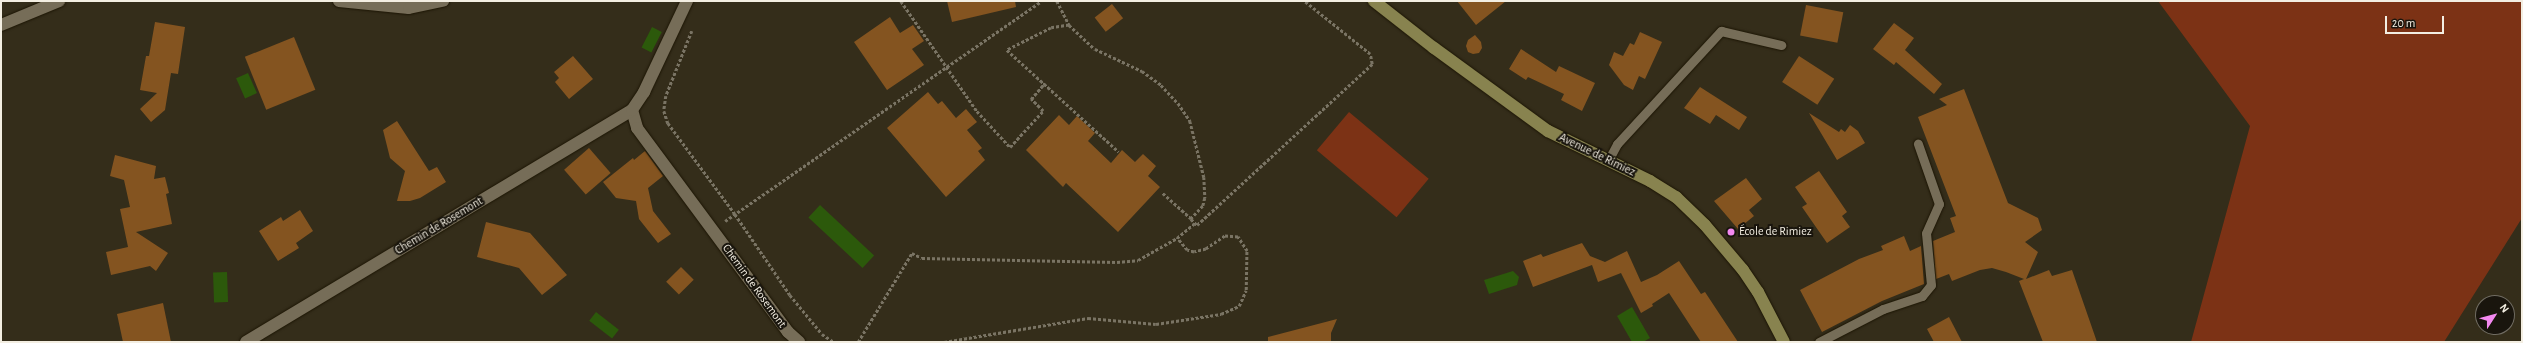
<!DOCTYPE html>
<html>
<head>
<meta charset="utf-8">
<style>
	body { margin:0 }
	#map { position:relative; width:2523px; height:343px; overflow:hidden; background:#342d1a; font-family:"Alegreya Sans",sans-serif }
	div>[style] { position:absolute }
	[style*='--x'] { left:calc(var(--x)*1px); top:calc(var(--y)*1px); width:calc(var(--w)*1px); rotate:calc(var(--a)*1deg) }
	.green>* { inset:0; background:#7c3215; transform-origin:0 0 }
	.water>* { inset:0; background:#2c590b; transform-origin:0 0 }
	.building>* { inset:0; background:#845420; transform-origin:0 0 }
	.path>* { height:2.5px; margin-top:-1.25px; transform-origin:0; background:repeating-linear-gradient(90deg,#7a7464 0 3px,transparent 0 5px) }
	.roads { filter:drop-shadow(0 0 1px #1c1504) drop-shadow(0 0 1px #1c1504) }
	.lane>* { height:9px; margin:-4.5px; padding:0 4.5px; transform-origin:4.5px; border-radius:4.5px; background:#766d58 }
	.street>* { height:12px; margin:-6px; padding:0 6px; transform-origin:6px; border-radius:6px; background:#766d58 }
	.secondary>* { height:12px; margin:-6px; padding:0 6px; transform-origin:6px; border-radius:6px; background:#88834f }
	.dots>* { width:11px; height:11px; translate:-50% -50%; box-sizing:border-box; border:2px solid #19150d; border-radius:50% }
	span { translate:-50% -50%; white-space:nowrap; text-align:center; line-height:1.15; -webkit-text-stroke:4px #19150d; paint-order:stroke }
	.street-label { font-size:12px; color:#f3eee2 }
	.poi-label { font-size:12px; color:#f3eee2 }
	.left { translate:0 -50%; text-align:left }
	.frame { position:absolute; inset:0; border:2px solid #f3eee2; pointer-events:none }
	.north { position:absolute; left:2475px; top:295px; width:40px; height:40px; box-sizing:border-box; background:#19150d; border:1px solid #706c62; border-radius:50%; rotate:54deg; font-size:11px; font-weight:700; line-height:16px; text-align:center; color:#f3eee2 }
	.north::after { content:''; display:block; margin:auto; width:14px; height:18px; background:#f489f0; clip-path:polygon(50% 0,100% 100%,50% 72%,0 100%) }
	.scale { position:absolute; left:2385px; top:16px; width:59px; height:18px; box-sizing:border-box; border:2px solid #f3eee2; border-top:0; padding-left:5px; font-size:12px; line-height:14px; white-space:nowrap; color:#f3eee2; -webkit-text-stroke:3px #19150d; paint-order:stroke }
</style>
</head>
<body>
<div id="map">
	<div class="green">
		<div style="clip-path:polygon(2158px 1px,2522px 1px,2522px 218px,2444px 342px,2191px 342px,2250px 126px)"></div>
		<div style="left:1349px;top:112px;width:104px;height:50px;rotate:40deg"></div>
	</div>
	<div class="water">
		<div style="left:652px;top:27px;width:11px;height:23px;rotate:27deg"></div>
		<div style="left:248px;top:73px;width:22px;height:13px;rotate:66deg"></div>
		<div style="left:820px;top:205px;width:74px;height:17px;rotate:43deg"></div>
		<div style="clip-path:polygon(1513px 271px,1519px 277px,1517px 285px,1489px 294px,1484px 280px)"></div>
		<div style="left:227px;top:272px;width:30px;height:14px;rotate:88deg"></div>
		<div style="clip-path:polygon(1632px 307px,1650px 338px,1643px 342px,1632px 342px,1617px 316px)"></div>
		<div style="left:596px;top:312px;width:29px;height:11px;rotate:38deg"></div>
	</div>
	<div class="building">
		<div style="clip-path:polygon(947px 1px,1015px 1px,1016px 7px,952px 22px)"></div>
		<div style="clip-path:polygon(1457px 1px,1506px 1px,1476px 25px)"></div>
		<div style="left:1112px;top:4px;width:18px;height:22px;rotate:52deg"></div>
		<div style="left:1806px;top:5px;width:38px;height:31px;rotate:11deg"></div>
		<div style="clip-path:polygon(890px 17px,900px 33px,913px 25px,924px 41px,912px 49px,924px 65px,887px 90px,854px 42px)"></div>
		<div style="clip-path:polygon(155px 22px,185px 27px,178px 74px,171px 73px,165px 110px,151px 122px,140px 109px,157px 93px,140px 90px,146px 56px,149px 56px)"></div>
		<div style="clip-path:polygon(1894px 23px,1914px 38px,1905px 50px,1942px 84px,1934px 94px,1896px 62px,1894px 65px,1873px 49px)"></div>
		<div style="clip-path:polygon(1640px 32px,1662px 42px,1645px 79px,1639px 76px,1633px 90px,1624px 85px,1609px 65px,1614px 52px,1623px 56px,1630px 43px,1634px 45px)"></div>
		<div style="clip-path:polygon(1475px 35px,1481px 42px,1482px 48px,1479px 53px,1473px 54px,1468px 52px,1466px 46px,1468px 40px)"></div>
		<div style="left:294px;top:37px;width:57px;height:53px;rotate:68deg"></div>
		<div style="clip-path:polygon(1521px 49px,1556px 72px,1559px 66px,1595px 83px,1582px 111px,1561px 100px,1564px 94px,1528px 77px,1526px 80px,1509px 69px)"></div>
		<div style="clip-path:polygon(573px 56px,593px 79px,569px 99px,555px 82px,559px 78px,554px 72px)"></div>
		<div style="left:1799px;top:56px;width:42px;height:31px;rotate:33deg"></div>
		<div style="clip-path:polygon(1700px 87px,1747px 117px,1739px 130px,1716px 115px,1710px 124px,1684px 108px)"></div>
		<div style="clip-path:polygon(1964px 89px,2008px 203px,2038px 218px,2042px 230px,2025px 242px,2038px 252px,2026px 279px,2049px 270px,2052px 276px,2072px 270px,2097px 342px,2043px 342px,2019px 281px,2024px 279px,2006px 272px,1992px 268px,1980px 270px,1952px 281px,1949px 274px,1936px 279px,1933px 241px,1955px 232px,1950px 218px,1956px 216px,1918px 117px,1947px 105px,1939px 99px)"></div>
		<div style="clip-path:polygon(928px 92px,938px 104px,942px 101px,956px 118px,966px 109px,977px 122px,967px 130px,982px 148px,978px 151px,985px 160px,946px 197px,887px 128px)"></div>
		<div style="clip-path:polygon(1809px 113px,1839px 132px,1841px 129px,1845px 132px,1850px 125px,1858px 131px,1865px 143px,1837px 160px)"></div>
		<div style="clip-path:polygon(1059px 115px,1069px 125px,1077px 116px,1095px 133px,1088px 141px,1111px 163px,1122px 150px,1135px 162px,1143px 154px,1156px 166px,1148px 176px,1160px 187px,1118px 232px,1066px 183px,1063px 187px,1026px 150px)"></div>
		<div style="clip-path:polygon(397px 121px,429px 171px,437px 167px,446px 182px,420px 198px,410px 201px,397px 201px,405px 171px,390px 158px,383px 130px)"></div>
		<div style="left:589px;top:148px;width:33px;height:33px;rotate:49deg"></div>
		<div style="clip-path:polygon(645px 151px,663px 176px,648px 188px,653px 211px,671px 234px,658px 243px,639px 219px,636px 201px,616px 198px,603px 182px,633px 158px,634px 160px)"></div>
		<div style="clip-path:polygon(115px 155px,156px 166px,154px 179px,165px 177px,169px 193px,166px 194px,172px 224px,136px 232px,168px 253px,156px 271px,150px 266px,111px 275px,106px 252px,128px 247px,120px 209px,130px 207px,124px 180px,110px 176px)"></div>
		<div style="clip-path:polygon(1819px 171px,1847px 212px,1842px 216px,1850px 227px,1827px 243px,1802px 207px,1807px 204px,1795px 187px)"></div>
		<div style="clip-path:polygon(1746px 178px,1762px 199px,1749px 210px,1754px 216px,1738px 229px,1714px 201px)"></div>
		<div style="clip-path:polygon(300px 210px,313px 231px,296px 243px,299px 248px,278px 261px,259px 231px,281px 217px,283px 221px)"></div>
		<div style="clip-path:polygon(486px 222px,530px 233px,567px 275px,542px 295px,519px 268px,477px 257px)"></div>
		<div style="clip-path:polygon(1904px 236px,1910px 251px,1921px 246px,1924px 284px,1882px 301px,1822px 332px,1800px 290px,1859px 259px,1883px 250px,1881px 246px)"></div>
		<div style="clip-path:polygon(1582px 243px,1590px 256px,1605px 262px,1627px 251px,1641px 282px,1657px 275px,1679px 261px,1701px 294px,1705px 292px,1738px 342px,1701px 342px,1669px 293px,1652px 304px,1653px 306px,1641px 313px,1621px 273px,1598px 282px,1592px 265px,1533px 287px,1523px 261px,1541px 254px,1543px 257px)"></div>
		<div style="left:681px;top:267px;width:18px;height:21px;rotate:45deg"></div>
		<div style="clip-path:polygon(163px 303px,171px 342px,123px 342px,117px 314px)"></div>
		<div style="clip-path:polygon(1949px 317px,1962px 342px,1934px 342px,1927px 329px)"></div>
		<div style="clip-path:polygon(1337px 319px,1331px 333px,1331px 342px,1268px 342px,1268px 337px)"></div>
	</div>
	<div class="path">
		<div style="--x:901;--y:1;--w:134;--a:55.4"></div>
		<div style="--x:977;--y:111;--w:49;--a:47.5"></div>
		<div style="--x:1010;--y:147;--w:49;--a:-47.5"></div>
		<div style="--x:1043;--y:111;--w:17;--a:-135"></div>
		<div style="--x:1031;--y:99;--w:21;--a:-49"></div>
		<div style="--x:1057;--y:1;--w:27;--a:63"></div>
		<div style="--x:1069;--y:25;--w:35;--a:43"></div>
		<div style="--x:1095;--y:49;--w:52;--a:25.1"></div>
		<div style="--x:1142;--y:71;--w:24;--a:36"></div>
		<div style="--x:1161;--y:85;--w:25;--a:47"></div>
		<div style="--x:1178;--y:103;--w:22;--a:56"></div>
		<div style="--x:1190;--y:121;--w:58;--a:76"></div>
		<div style="--x:1204;--y:177;--w:21;--a:87"></div>
		<div style="--x:1205;--y:198;--w:8;--a:104"></div>
		<div style="--x:1203;--y:206;--w:18;--a:133"></div>
		<div style="--x:1191;--y:219;--w:40;--a:-138"></div>
		<div style="--x:1069;--y:25;--w:18;--a:171"></div>
		<div style="--x:1051;--y:28;--w:49;--a:153.4"></div>
		<div style="--x:1007;--y:50;--w:151;--a:42.3"></div>
		<div style="--x:692;--y:31;--w:70;--a:111.8"></div>
		<div style="--x:666;--y:96;--w:15;--a:98"></div>
		<div style="--x:664;--y:111;--w:13;--a:72"></div>
		<div style="--x:668;--y:123;--w:113;--a:53.6"></div>
		<div style="--x:735;--y:214;--w:98;--a:55.8"></div>
		<div style="--x:790;--y:295;--w:50;--a:50.6"></div>
		<div style="--x:822;--y:334;--w:14;--a:34"></div>
		<div style="--x:1191;--y:219;--w:8;--a:45"></div>
		<div style="--x:1197;--y:225;--w:238;--a:-42.6"></div>
		<div style="--x:1372;--y:64;--w:10;--a:-101"></div>
		<div style="--x:1370;--y:54;--w:85;--a:-141.2"></div>
		<div style="--x:725;--y:221;--w:385;--a:-34.8"></div>
		<div style="--x:858;--y:342;--w:104;--a:-58.8"></div>
		<div style="--x:912;--y:253;--w:11;--a:27"></div>
		<div style="--x:922;--y:258;--w:195;--a:1.2"></div>
		<div style="--x:1117;--y:262;--w:21;--a:-5"></div>
		<div style="--x:1138;--y:260;--w:45;--a:-29.4"></div>
		<div style="--x:1177;--y:238;--w:23;--a:-40"></div>
		<div style="--x:944;--y:342;--w:146;--a:-9.5"></div>
		<div style="--x:1088;--y:318;--w:68;--a:5"></div>
		<div style="--x:1156;--y:324;--w:66;--a:-8.7"></div>
		<div style="--x:1221;--y:314;--w:20;--a:-24"></div>
		<div style="--x:1239;--y:306;--w:17;--a:-66"></div>
		<div style="--x:1246;--y:290;--w:39;--a:-89"></div>
		<div style="--x:1247;--y:251;--w:17;--a:-123"></div>
		<div style="--x:1238;--y:237;--w:13;--a:-176"></div>
		<div style="--x:1225;--y:236;--w:23;--a:146"></div>
		<div style="--x:1206;--y:249;--w:12;--a:166"></div>
		<div style="--x:1194;--y:252;--w:7;--a:-164"></div>
		<div style="--x:1187;--y:250;--w:16;--a:-130"></div>
	</div>
	<div class="roads">
		<div class="lane">
			<div style="--x:1609;--y:159;--w:17;--a:-62"></div>
			<div style="--x:1617;--y:144;--w:154;--a:-47.4"></div>
			<div style="--x:1721;--y:31;--w:62;--a:13.1"></div>
			<div style="--x:1819;--y:342;--w:72;--a:-27.3"></div>
			<div style="--x:1883;--y:309;--w:41;--a:-18.4"></div>
			<div style="--x:1922;--y:296;--w:14;--a:-51"></div>
			<div style="--x:1931;--y:285;--w:52;--a:-95.5"></div>
			<div style="--x:1926;--y:233;--w:32;--a:-66"></div>
			<div style="--x:1939;--y:204;--w:64;--a:-109.3"></div>
		</div>
		<div class="street">
			<div style="--x:339;--y:1;--w:70;--a:5.7"></div>
			<div style="--x:409;--y:8;--w:35;--a:-12"></div>
			<div style="--x:1;--y:25;--w:63;--a:-22.5"></div>
			<div style="--x:632;--y:110;--w:19;--a:74"></div>
			<div style="--x:637;--y:128;--w:254;--a:53.5"></div>
			<div style="--x:788;--y:332;--w:15;--a:42"></div>
			<div style="--x:246;--y:342;--w:450;--a:-31"></div>
			<div style="--x:632;--y:110;--w:22;--a:-56"></div>
			<div style="--x:644;--y:92;--w:101;--a:-64.7"></div>
		</div>
		<div class="secondary">
			<div style="--x:1374;--y:1;--w:76;--a:38.1"></div>
			<div style="--x:1434;--y:48;--w:141;--a:36.1"></div>
			<div style="--x:1548;--y:131;--w:114;--a:26.1"></div>
			<div style="--x:1650;--y:181;--w:31;--a:32"></div>
			<div style="--x:1676;--y:197;--w:40;--a:44"></div>
			<div style="--x:1705;--y:225;--w:59;--a:49.8"></div>
			<div style="--x:1743;--y:270;--w:27;--a:56"></div>
			<div style="--x:1758;--y:292;--w:56;--a:62.5"></div>
		</div>
	</div>
	<div class="dots">
		<div style="left:1731px;top:232px;background:#f489f0"></div>
	</div>
	<div class="street-label">
		<span style="left:1597px;top:155px;rotate:26deg">Avenue de Rimiez</span>
		<span style="left:439px;top:226px;rotate:-31deg">Chemin de Rosemont</span>
		<span style="left:754px;top:286px;rotate:54deg">Chemin de Rosemont</span>
	</div>
	<div class="poi-label">
		<span class="left" style="left:1739px;top:232px">École de Rimiez</span>
	</div>
	<div class="frame"></div>
	<div class="north">N</div>
	<div class="scale">20 m</div>
</div>
</body>
</html>
